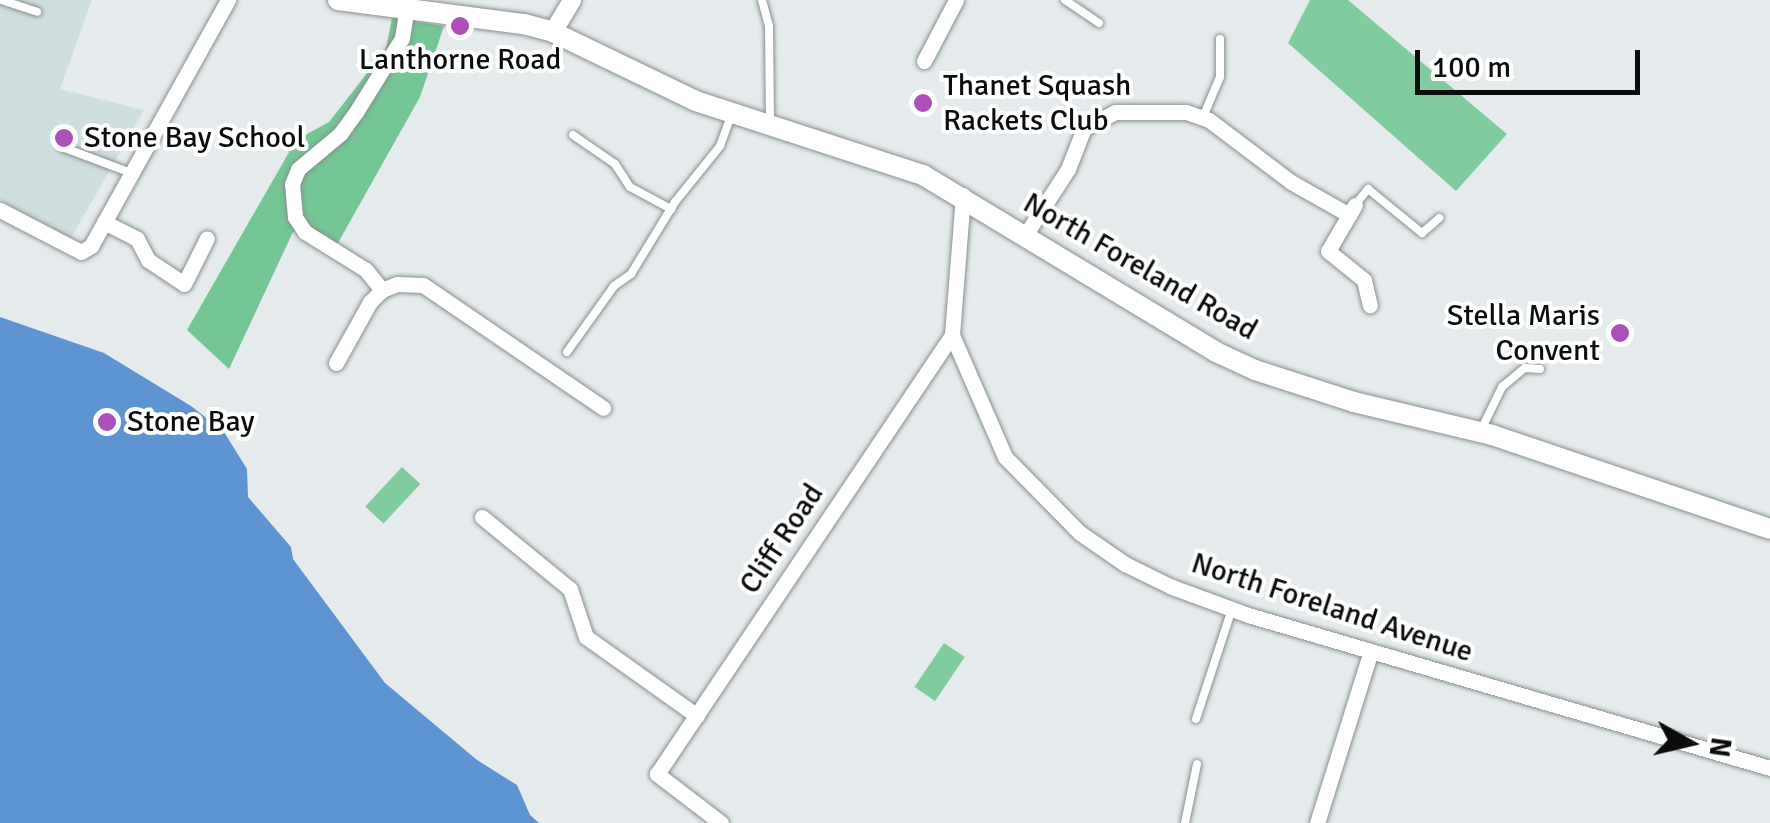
<!DOCTYPE html>
<html>
<head>
<meta charset="utf-8">
<style>
	body { margin:0 }
	#map { position:relative; width:1770px; height:823px; overflow:hidden; background:#e5ebec; font-family:Signika,sans-serif }
	div>[style] { position:absolute }
	[style*='--x'] { left:calc(var(--x)*1px); top:calc(var(--y)*1px); width:calc(var(--w)*1px); rotate:calc(var(--a)*1deg) }
	.built>* { inset:0; background:#cfdedf }
	.green>* { inset:0; background:#80cc9e; transform-origin:0 0 }
	.forest>* { inset:0; background:#74c695 }
	.water>* { inset:0; background:#5d94d1 }
	.roads { filter:drop-shadow(0 0 2px #898f8f) drop-shadow(0 0 2px #898f8f) }
	.service>* { height:8px; margin:-4px; padding:0 4px; transform-origin:4px; border-radius:4px; background:#fff }
	.minor>* { height:15px; margin:-7.5px; padding:0 7.5px; transform-origin:7.5px; border-radius:7.5px; background:#fff }
	.tertiary>* { height:18px; margin:-9px; padding:0 9px; transform-origin:9px; border-radius:9px; background:#fff }
	.secondary>* { height:20px; margin:-10px; padding:0 10px; transform-origin:10px; border-radius:10px; background:#fff }
	.dots>* { width:28px; height:28px; translate:-50% -50%; box-sizing:border-box; border:5px solid #fff; border-radius:50% }
	span { translate:-50% -50%; white-space:nowrap; text-align:center; line-height:1.15; -webkit-text-stroke:8px #fff; paint-order:stroke }
	.poi-label { font-size:30px; color:#0b0d0d }
	.left { translate:0 -50%; text-align:left }
	.right { translate:-100% -50%; text-align:right }
	.street-label { font-size:30px; color:#0b0d0d }
	.north { position:absolute; left:1640px; top:693px; width:100px; height:100px; -webkit-text-stroke:8px #fff; paint-order:stroke; rotate:98deg; font-size:28px; font-weight:700; line-height:40px; text-align:center; color:#0b0d0d }
	.north::after { content:''; display:block; margin:auto; width:35px; height:45px; background:#0b0d0d; clip-path:polygon(50% 0,100% 100%,50% 72%,0 100%) }
	.scale { position:absolute; left:1415px; top:50px; width:225px; height:45px; box-sizing:border-box; border:5px solid #0b0d0d; border-top:0; padding-left:12px; font-size:30px; line-height:35px; white-space:nowrap; color:#0b0d0d; -webkit-text-stroke:8px #fff; paint-order:stroke }
</style>
</head>
<body>
<div id="map">
	<div class="built">
		<div style="clip-path:polygon(0 0,92px 0,60px 89px,144px 110px,71px 238px,0 200px)"></div>
	</div>
	<div class="green">
		<div style="clip-path:polygon(1310px 0,1348px 0,1507px 134px,1456px 191px,1288px 43px)"></div>
		<div style="left:402px;top:467px;width:25px;height:54px;rotate:43deg"></div>
		<div style="left:944px;top:643px;width:25px;height:53px;rotate:34deg"></div>
	</div>
	<div class="forest">
		<div style="clip-path:polygon(392px 18px,444px 26px,420px 97px,334px 250px,304px 226px,293px 232px,229px 369px,187px 330px,296px 140px,329px 122px,386px 49px)"></div>
	</div>
	<div class="water">
		<div style="clip-path:polygon(0 317px,104px 353px,191px 406px,224px 432px,247px 469px,248px 497px,291px 547px,293px 559px,385px 683px,477px 760px,517px 785px,530px 815px,539px 823px,0 823px)"></div>
	</div>
	<div class="roads">
		<div class="service">
			<div style="--x:1;--y:0;--w:38;--a:18"></div>
			<div style="--x:762;--y:0;--w:27;--a:75"></div>
			<div style="--x:769;--y:26;--w:95;--a:89.4"></div>
			<div style="--x:1065;--y:0;--w:41;--a:34.1"></div>
			<div style="--x:1203;--y:117;--w:43;--a:-67"></div>
			<div style="--x:1220;--y:77;--w:38;--a:-90"></div>
			<div style="--x:573;--y:135;--w:51;--a:34.6"></div>
			<div style="--x:615;--y:164;--w:27;--a:57"></div>
			<div style="--x:630;--y:187;--w:47;--a:28.2"></div>
			<div style="--x:62;--y:147;--w:74;--a:20.6"></div>
			<div style="--x:1355;--y:205;--w:21;--a:-51"></div>
			<div style="--x:1368;--y:189;--w:70;--a:39.2"></div>
			<div style="--x:1422;--y:233;--w:23;--a:-41"></div>
			<div style="--x:567;--y:352;--w:81;--a:-54.5"></div>
			<div style="--x:614;--y:286;--w:21;--a:-35"></div>
			<div style="--x:631;--y:274;--w:84;--a:-58.6"></div>
			<div style="--x:675;--y:202;--w:72;--a:-51.2"></div>
			<div style="--x:720;--y:146;--w:35;--a:-70"></div>
			<div style="--x:1482;--y:428;--w:46;--a:-64"></div>
			<div style="--x:1502;--y:387;--w:30;--a:-40"></div>
			<div style="--x:1525;--y:368;--w:15;--a:4"></div>
			<div style="--x:1196;--y:719;--w:116;--a:-71.9"></div>
			<div style="--x:1185;--y:823;--w:60;--a:-78.5"></div>
		</div>
		<div class="minor">
			<div style="--x:924;--y:61;--w:69;--a:-62.3"></div>
			<div style="--x:963;--y:195;--w:140;--a:94.5"></div>
			<div style="--x:952;--y:335;--w:133;--a:66.5"></div>
			<div style="--x:1005;--y:457;--w:107;--a:45.4"></div>
			<div style="--x:1080;--y:533;--w:55;--a:34.6"></div>
			<div style="--x:1125;--y:564;--w:52;--a:26.1"></div>
			<div style="--x:1172;--y:587;--w:81;--a:20.2"></div>
			<div style="--x:1248;--y:615;--w:544;--a:16.34"></div>
			<div style="--x:1355;--y:205;--w:53;--a:120.4"></div>
			<div style="--x:1328;--y:251;--w:46;--a:38.9"></div>
			<div style="--x:1364;--y:280;--w:26;--a:77"></div>
			<div style="--x:0;--y:210;--w:91;--a:27.4"></div>
			<div style="--x:81;--y:252;--w:12;--a:-31"></div>
			<div style="--x:91;--y:246;--w:282;--a:-60.9"></div>
			<div style="--x:104;--y:222;--w:37;--a:27"></div>
			<div style="--x:137;--y:239;--w:24;--a:62"></div>
			<div style="--x:148;--y:260;--w:43;--a:33.7"></div>
			<div style="--x:184;--y:284;--w:51;--a:-63.4"></div>
			<div style="--x:1024;--y:237;--w:81;--a:-57.1"></div>
			<div style="--x:1068;--y:169;--w:44;--a:-68.7"></div>
			<div style="--x:1084;--y:128;--w:35;--a:-27"></div>
			<div style="--x:1115;--y:112;--w:71;--a:0"></div>
			<div style="--x:1186;--y:112;--w:24;--a:19"></div>
			<div style="--x:1209;--y:120;--w:103;--a:37.1"></div>
			<div style="--x:1291;--y:182;--w:67;--a:29.6"></div>
			<div style="--x:382;--y:290;--w:26;--a:-129"></div>
			<div style="--x:366;--y:270;--w:72;--a:-148.1"></div>
			<div style="--x:305;--y:232;--w:18;--a:-124"></div>
			<div style="--x:295;--y:217;--w:33;--a:-95"></div>
			<div style="--x:292;--y:184;--w:16;--a:-68"></div>
			<div style="--x:298;--y:169;--w:55;--a:-39.8"></div>
			<div style="--x:340;--y:134;--w:27;--a:-54"></div>
			<div style="--x:356;--y:112;--w:87;--a:-58.1"></div>
			<div style="--x:402;--y:38;--w:30;--a:-81"></div>
			<div style="--x:336;--y:363;--w:70;--a:-60.9"></div>
			<div style="--x:370;--y:302;--w:17;--a:-45"></div>
			<div style="--x:382;--y:290;--w:16;--a:-22"></div>
			<div style="--x:397;--y:284;--w:26;--a:2"></div>
			<div style="--x:423;--y:285;--w:218;--a:34.3"></div>
			<div style="--x:482;--y:517;--w:114;--a:39.3"></div>
			<div style="--x:570;--y:589;--w:51;--a:71.6"></div>
			<div style="--x:586;--y:637;--w:136;--a:35.4"></div>
			<div style="--x:721;--y:823;--w:81;--a:-142.6"></div>
			<div style="--x:657;--y:774;--w:529;--a:-56.1"></div>
			<div style="--x:1317;--y:823;--w:180;--a:-72.6"></div>
		</div>
		<div class="tertiary">
			<div style="--x:553;--y:32;--w:37;--a:-59"></div>
		</div>
		<div class="secondary">
			<div style="--x:338;--y:0;--w:188;--a:7.4"></div>
			<div style="--x:524;--y:24;--w:30;--a:15"></div>
			<div style="--x:553;--y:32;--w:159;--a:25.8"></div>
			<div style="--x:696;--y:101;--w:239;--a:18.1"></div>
			<div style="--x:923;--y:175;--w:342;--a:31.1"></div>
			<div style="--x:1216;--y:352;--w:43;--a:24.8"></div>
			<div style="--x:1255;--y:370;--w:104;--a:17.9"></div>
			<div style="--x:1354;--y:402;--w:142;--a:13.4"></div>
			<div style="--x:1492;--y:435;--w:293;--a:18.7"></div>
		</div>
	</div>
	<div class="dots">
		<div style="left:460px;top:26px;background:#ac4fb8"></div>
		<div style="left:923px;top:103px;background:#ac4fb8"></div>
		<div style="left:64px;top:138px;background:#ac4fb8"></div>
		<div style="left:1620px;top:333px;background:#ac4fb8"></div>
		<div style="left:107px;top:422px;background:#ac4fb8"></div>
	</div>
	<div class="poi-label">
		<span style="left:460px;top:60px">Lanthorne Road</span>
		<span class="left" style="left:943px;top:103px">Thanet Squash<br>Rackets Club</span>
		<span class="left" style="left:84px;top:138px">Stone Bay School</span>
		<span class="right" style="left:1600px;top:333px">Stella Maris<br>Convent</span>
		<span class="left" style="left:127px;top:422px">Stone Bay</span>
	</div>
	<div class="street-label">
		<span style="left:1140px;top:267px;rotate:30deg">North Foreland Road</span>
		<span style="left:782px;top:539px;rotate:-56deg">Cliff Road</span>
		<span style="left:1332px;top:608px;rotate:18deg">North Foreland Avenue</span>
	</div>
	<div class="north">N</div>
	<div class="scale">100 m</div>
</div>
</body>
</html>
